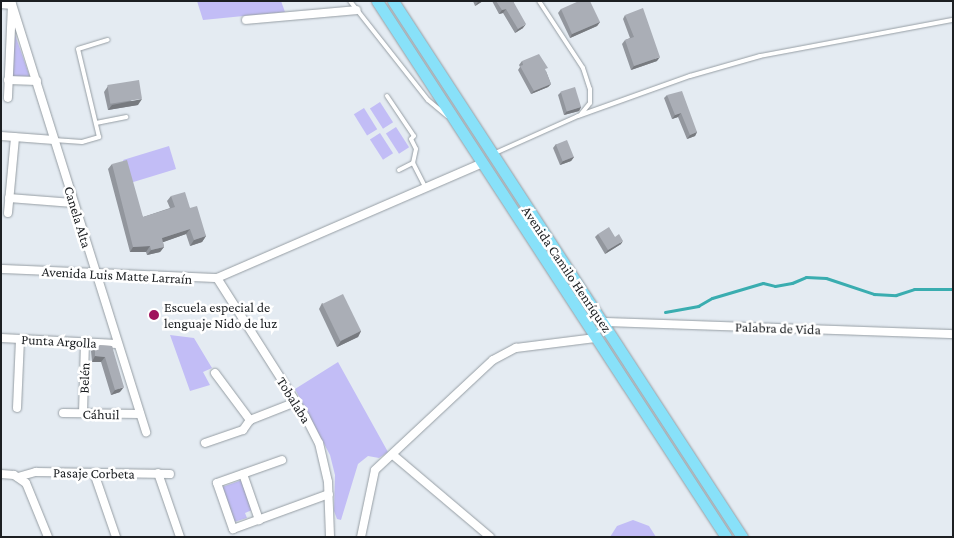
<!DOCTYPE html>
<html>
<head>
<meta charset="utf-8">
<style>
	body { margin:0 }
	#map { position:relative; width:954px; height:538px; overflow:hidden; background:#e4ebf2; font-family:"Crimson Pro",serif }
	div>[style] { position:absolute }
	[style*='--x'] { left:calc(var(--x)*1px); top:calc(var(--y)*1px); width:calc(var(--w)*1px); rotate:calc(var(--a)*1deg) }
	.green>* { inset:0; background:#c2bdf6; transform-origin:0 0 }
	.stream>* { height:3px; margin:-1.5px; padding:0 1.5px; transform-origin:1.5px; border-radius:1.5px; background:#3aadb0 }
	.roads { filter:drop-shadow(0 0 1px #969ea4) drop-shadow(0 0 1px #969ea4) }
	.lane>* { height:4px; margin:-2px; padding:0 2px; transform-origin:2px; border-radius:2px; background:#fff }
	.street>* { height:8px; margin:-4px; padding:0 4px; transform-origin:4px; border-radius:4px; background:#fff }
	.primary>* { height:11px; margin:-5.5px; padding:0 5.5px; transform-origin:5.5px; border-radius:5.5px; background:#88e1f9 }
	.wall>* { inset:0; background:#92969d }
	.shaded-wall>* { inset:0; background:#777a7f }
	.building>* { inset:0; background:#aaaeb6; transform-origin:0 0 }
	.dots>* { width:14px; height:14px; translate:-50% -50%; box-sizing:border-box; border:2px solid #fff; border-radius:50% }
	span { translate:-50% -50%; white-space:nowrap; text-align:center; line-height:1.15; -webkit-text-stroke:5px #fff; paint-order:stroke }
	.street-label { font-size:14px; color:#1c1f22 }
	.poi-label { font-size:14px; color:#1c1f22 }
	.left { translate:0 -50%; text-align:left }
	.frame { position:absolute; inset:0; border:2px solid #1c1f22; pointer-events:none }
</style>
</head>
<body>
<div id="map">
	<div class="green">
		<div style="clip-path:polygon(197px 1px,281px 1px,285px 12px,203px 20px)"></div>
		<div style="clip-path:polygon(13px 29px,30px 77px,11px 77px)"></div>
		<div style="left:380px;top:102px;width:24px;height:12px;rotate:57deg"></div>
		<div style="left:364px;top:108px;width:25px;height:12px;rotate:58deg"></div>
		<div style="left:396px;top:127px;width:24px;height:12px;rotate:57deg"></div>
		<div style="left:380px;top:133px;width:24px;height:12px;rotate:57deg"></div>
		<div style="left:169px;top:146px;width:24px;height:48px;rotate:73deg"></div>
		<div style="clip-path:polygon(170px 335px,194px 338px,212px 368px,203px 372px,210px 385px,190px 391px)"></div>
		<div style="clip-path:polygon(338px 362px,388px 452px,379px 458px,368px 456px,358px 464px,341px 520px,337px 519px,334px 511px,335px 475px,330px 455px,295px 389px)"></div>
		<div style="clip-path:polygon(242px 480px,252px 510px,245px 513px,247px 518px,234px 522px,222px 487px)"></div>
		<div style="clip-path:polygon(633px 520px,649px 526px,656px 537px,610px 537px,617px 526px)"></div>
	</div>
	<div class="stream">
		<div style="--x:665;--y:312;--w:34;--a:-10"></div>
		<div style="--x:698;--y:306;--w:16;--a:-30"></div>
		<div style="--x:712;--y:298;--w:53;--a:-16.4"></div>
		<div style="--x:763;--y:283;--w:12;--a:14"></div>
		<div style="--x:775;--y:286;--w:17;--a:-10"></div>
		<div style="--x:792;--y:283;--w:15;--a:-23"></div>
		<div style="--x:806;--y:277;--w:20;--a:3"></div>
		<div style="--x:826;--y:278;--w:51;--a:18.4"></div>
		<div style="--x:874;--y:294;--w:22;--a:3"></div>
		<div style="--x:896;--y:295;--w:19;--a:-18"></div>
		<div style="--x:914;--y:289;--w:39;--a:0"></div>
	</div>
	<div class="roads">
		<div class="lane">
			<div style="--x:350;--y:1;--w:126;--a:51.8"></div>
			<div style="--x:428;--y:100;--w:25;--a:40"></div>
			<div style="--x:539;--y:1;--w:80;--a:56.7"></div>
			<div style="--x:583;--y:68;--w:22;--a:72"></div>
			<div style="--x:590;--y:89;--w:14;--a:90"></div>
			<div style="--x:590;--y:103;--w:14;--a:129"></div>
			<div style="--x:387;--y:96;--w:48;--a:56"></div>
			<div style="--x:414;--y:136;--w:4;--a:135"></div>
			<div style="--x:411;--y:139;--w:11;--a:63"></div>
			<div style="--x:416;--y:149;--w:14;--a:102"></div>
			<div style="--x:413;--y:163;--w:27;--a:63"></div>
			<div style="--x:96;--y:123;--w:31;--a:-11"></div>
			<div style="--x:54;--y:140;--w:28;--a:4"></div>
			<div style="--x:82;--y:142;--w:18;--a:-16"></div>
			<div style="--x:99;--y:137;--w:90;--a:-103.4"></div>
			<div style="--x:78;--y:49;--w:31;--a:-17"></div>
			<div style="--x:493;--y:154;--w:93;--a:-24.1"></div>
			<div style="--x:578;--y:116;--w:119;--a:-19.7"></div>
			<div style="--x:690;--y:76;--w:73;--a:-15.9"></div>
			<div style="--x:760;--y:56;--w:196;--a:-10.6"></div>
			<div style="--x:399;--y:170;--w:16;--a:-27"></div>
		</div>
		<div class="street">
			<div style="--x:11;--y:1;--w:452;--a:72.6"></div>
			<div style="--x:1;--y:4;--w:11;--a:5"></div>
			<div style="--x:12;--y:5;--w:93;--a:92.5"></div>
			<div style="--x:246;--y:20;--w:111;--a:-5.1"></div>
			<div style="--x:8;--y:80;--w:29;--a:2"></div>
			<div style="--x:1;--y:136;--w:53;--a:4.3"></div>
			<div style="--x:9;--y:198;--w:64;--a:4.5"></div>
			<div style="--x:8;--y:213;--w:76;--a:-84.7"></div>
			<div style="--x:1;--y:269;--w:216;--a:2.4"></div>
			<div style="--x:217;--y:278;--w:288;--a:-23.4"></div>
			<div style="--x:217;--y:278;--w:164;--a:57.5"></div>
			<div style="--x:305;--y:416;--w:30;--a:63"></div>
			<div style="--x:319;--y:443;--w:40;--a:77"></div>
			<div style="--x:328;--y:482;--w:55;--a:87.9"></div>
			<div style="--x:603;--y:322;--w:350;--a:2"></div>
			<div style="--x:1;--y:338;--w:116;--a:3"></div>
			<div style="--x:215;--y:373;--w:59;--a:53.3"></div>
			<div style="--x:250;--y:420;--w:49;--a:-21.4"></div>
			<div style="--x:17;--y:408;--w:69;--a:-87.5"></div>
			<div style="--x:63;--y:413;--w:77;--a:0.7"></div>
			<div style="--x:83;--y:413;--w:70;--a:-88.4"></div>
			<div style="--x:205;--y:443;--w:40;--a:-18.9"></div>
			<div style="--x:243;--y:430;--w:12;--a:-55"></div>
			<div style="--x:393;--y:455;--w:127;--a:40.2"></div>
			<div style="--x:282;--y:460;--w:69;--a:160.5"></div>
			<div style="--x:217;--y:483;--w:49;--a:70.8"></div>
			<div style="--x:233;--y:529;--w:102;--a:-20"></div>
			<div style="--x:94;--y:473;--w:68;--a:71"></div>
			<div style="--x:158;--y:473;--w:68;--a:71"></div>
			<div style="--x:1;--y:474;--w:13;--a:4"></div>
			<div style="--x:14;--y:475;--w:14;--a:34"></div>
			<div style="--x:26;--y:483;--w:58;--a:67.8"></div>
			<div style="--x:243;--y:474;--w:49;--a:70.8"></div>
			<div style="--x:18;--y:477;--w:19;--a:-16"></div>
			<div style="--x:36;--y:472;--w:134;--a:0.9"></div>
			<div style="--x:361;--y:537;--w:68;--a:-78.2"></div>
			<div style="--x:375;--y:470;--w:161;--a:-43"></div>
			<div style="--x:493;--y:360;--w:26;--a:-28"></div>
			<div style="--x:516;--y:348;--w:80;--a:-7.2"></div>
		</div>
		<div class="primary">
			<div style="--x:377;--y:1;--w:640;--a:56.93"></div>
			<div style="--x:393;--y:1;--w:640;--a:56.93"></div>
		</div>
	</div>
	<div class="wall">
		<div style="clip-path:polygon(473px 1px,483px 1px,475px 6px)"></div>
		<div style="clip-path:polygon(492px 1px,513px 1px,523px 28px,515px 33px,503px 13px,499px 14px)"></div>
		<div style="clip-path:polygon(561px 9px,600px 22px,597px 26px,570px 38px,558px 13px)"></div>
		<div style="clip-path:polygon(625px 15px,657px 61px,631px 70px,622px 44px,625px 40px,630px 38px,623px 19px)"></div>
		<div style="clip-path:polygon(522px 61px,546px 71px,551px 84px,548px 87px,531px 94px,518px 70px,520px 67px,519px 65px)"></div>
		<div style="clip-path:polygon(108px 86px,138px 105px,108px 110px,104px 92px)"></div>
		<div style="clip-path:polygon(561px 92px,581px 107px,579px 111px,564px 115px,558px 95px)"></div>
		<div style="clip-path:polygon(667px 95px,697px 132px,695px 136px,687px 139px,678px 117px,672px 119px,664px 98px)"></div>
		<div style="clip-path:polygon(556px 144px,574px 157px,571px 161px,560px 165px,553px 148px)"></div>
		<div style="clip-path:polygon(112px 164px,143px 217px,170px 208px,167px 201px,171px 196px,190px 208px,206px 236px,202px 242px,190px 246px,186px 234px,163px 242px,164px 247px,160px 252px,147px 255px,146px 252px,130px 252px,108px 169px)"></div>
		<div style="clip-path:polygon(598px 234px,615px 237px,621px 244px,605px 254px,595px 237px)"></div>
		<div style="clip-path:polygon(322px 303px,361px 331px,358px 337px,337px 347px,319px 309px)"></div>
		<div style="clip-path:polygon(95px 345px,112px 346px,120px 392px,111px 395px,101px 362px,92px 362px,91px 351px)"></div>
	</div>
	<div class="shaded-wall">
		<div style="clip-path:polygon(479px 1px,483px 1px,475px 6px,478px 2px)"></div>
		<div style="clip-path:polygon(506px 9px,503px 13px,499px 14px,502px 10px)"></div>
		<div style="clip-path:polygon(600px 22px,597px 26px,570px 38px,572px 34px)"></div>
		<div style="clip-path:polygon(526px 24px,523px 28px,515px 33px,518px 29px)"></div>
		<div style="clip-path:polygon(660px 57px,657px 61px,631px 70px,634px 66px)"></div>
		<div style="clip-path:polygon(551px 84px,548px 87px,531px 94px,534px 91px)"></div>
		<div style="clip-path:polygon(142px 99px,138px 105px,108px 110px,112px 105px)"></div>
		<div style="clip-path:polygon(581px 107px,579px 111px,564px 115px,567px 111px)"></div>
		<div style="clip-path:polygon(681px 113px,678px 117px,672px 119px,675px 115px)"></div>
		<div style="clip-path:polygon(697px 132px,695px 136px,687px 139px,690px 135px)"></div>
		<div style="clip-path:polygon(574px 157px,571px 161px,560px 165px,563px 161px)"></div>
		<div style="clip-path:polygon(190px 229px,186px 234px,158px 244px,162px 238px)"></div>
		<div style="clip-path:polygon(206px 236px,202px 242px,190px 246px,194px 240px)"></div>
		<div style="clip-path:polygon(623px 241px,621px 244px,605px 254px,608px 250px)"></div>
		<div style="clip-path:polygon(150px 246px,146px 252px,130px 252px,133px 247px)"></div>
		<div style="clip-path:polygon(164px 247px,160px 252px,147px 255px,151px 250px)"></div>
		<div style="clip-path:polygon(361px 331px,358px 337px,337px 347px,341px 341px)"></div>
		<div style="clip-path:polygon(95px 356px,105px 357px,101px 362px,92px 362px)"></div>
		<div style="clip-path:polygon(124px 387px,120px 392px,111px 395px,115px 390px)"></div>
	</div>
	<div class="building">
		<div style="clip-path:polygon(496px 1px,513px 1px,526px 24px,518px 29px,506px 9px,502px 10px)"></div>
		<div style="clip-path:polygon(579px 1px,590px 1px,600px 22px,572px 34px,561px 9px)"></div>
		<div style="clip-path:polygon(643px 8px,660px 57px,634px 66px,625px 40px,634px 37px,625px 15px)"></div>
		<div style="clip-path:polygon(539px 54px,548px 68px,545px 69px,551px 84px,534px 91px,520px 66px,523px 65px,522px 61px)"></div>
		<div style="left:139px;top:80px;width:19px;height:32px;rotate:81deg"></div>
		<div style="left:575px;top:87px;width:21px;height:15px;rotate:73deg"></div>
		<div style="clip-path:polygon(682px 91px,697px 132px,690px 135px,681px 113px,675px 115px,667px 95px)"></div>
		<div style="left:567px;top:140px;width:18px;height:12px;rotate:68deg"></div>
		<div style="clip-path:polygon(127px 160px,143px 217px,175px 207px,171px 196px,185px 192px,190px 208px,197px 206px,206px 236px,194px 240px,190px 229px,162px 238px,164px 247px,151px 250px,150px 246px,133px 247px,112px 164px)"></div>
		<div style="clip-path:polygon(609px 227px,615px 237px,619px 234px,623px 241px,608px 250px,598px 234px)"></div>
		<div style="left:343px;top:294px;width:41px;height:23px;rotate:64deg"></div>
		<div style="clip-path:polygon(95px 345px,112px 346px,124px 387px,115px 390px,105px 357px,95px 356px)"></div>
	</div>
	<div class="dots">
		<div style="left:154px;top:315px;background:#9f115b"></div>
	</div>
	<div class="street-label">
		<span style="left:78px;top:217px;rotate:73deg">Canela Alta</span>
		<span style="left:567px;top:269px;rotate:56deg">Avenida Camilo Henríquez</span>
		<span style="left:117px;top:275px;rotate:3deg">Avenida Luis Matte Larraín</span>
		<span style="left:778px;top:328px;rotate:2deg">Palabra de Vida</span>
		<span style="left:59px;top:341px;rotate:3deg">Punta Argolla</span>
		<span style="left:84px;top:378px;rotate:-88deg">Belén</span>
		<span style="left:294px;top:400px;rotate:58deg">Tobalaba</span>
		<span style="left:101px;top:414px;rotate:1deg">Cáhuil</span>
		<span style="left:94px;top:473px;rotate:1deg">Pasaje Corbeta</span>
	</div>
	<div class="poi-label">
		<span class="left" style="left:164px;top:315px">Escuela especial de<br>lenguaje Nido de luz</span>
	</div>
	<div class="frame"></div>
</div>
</body>
</html>
